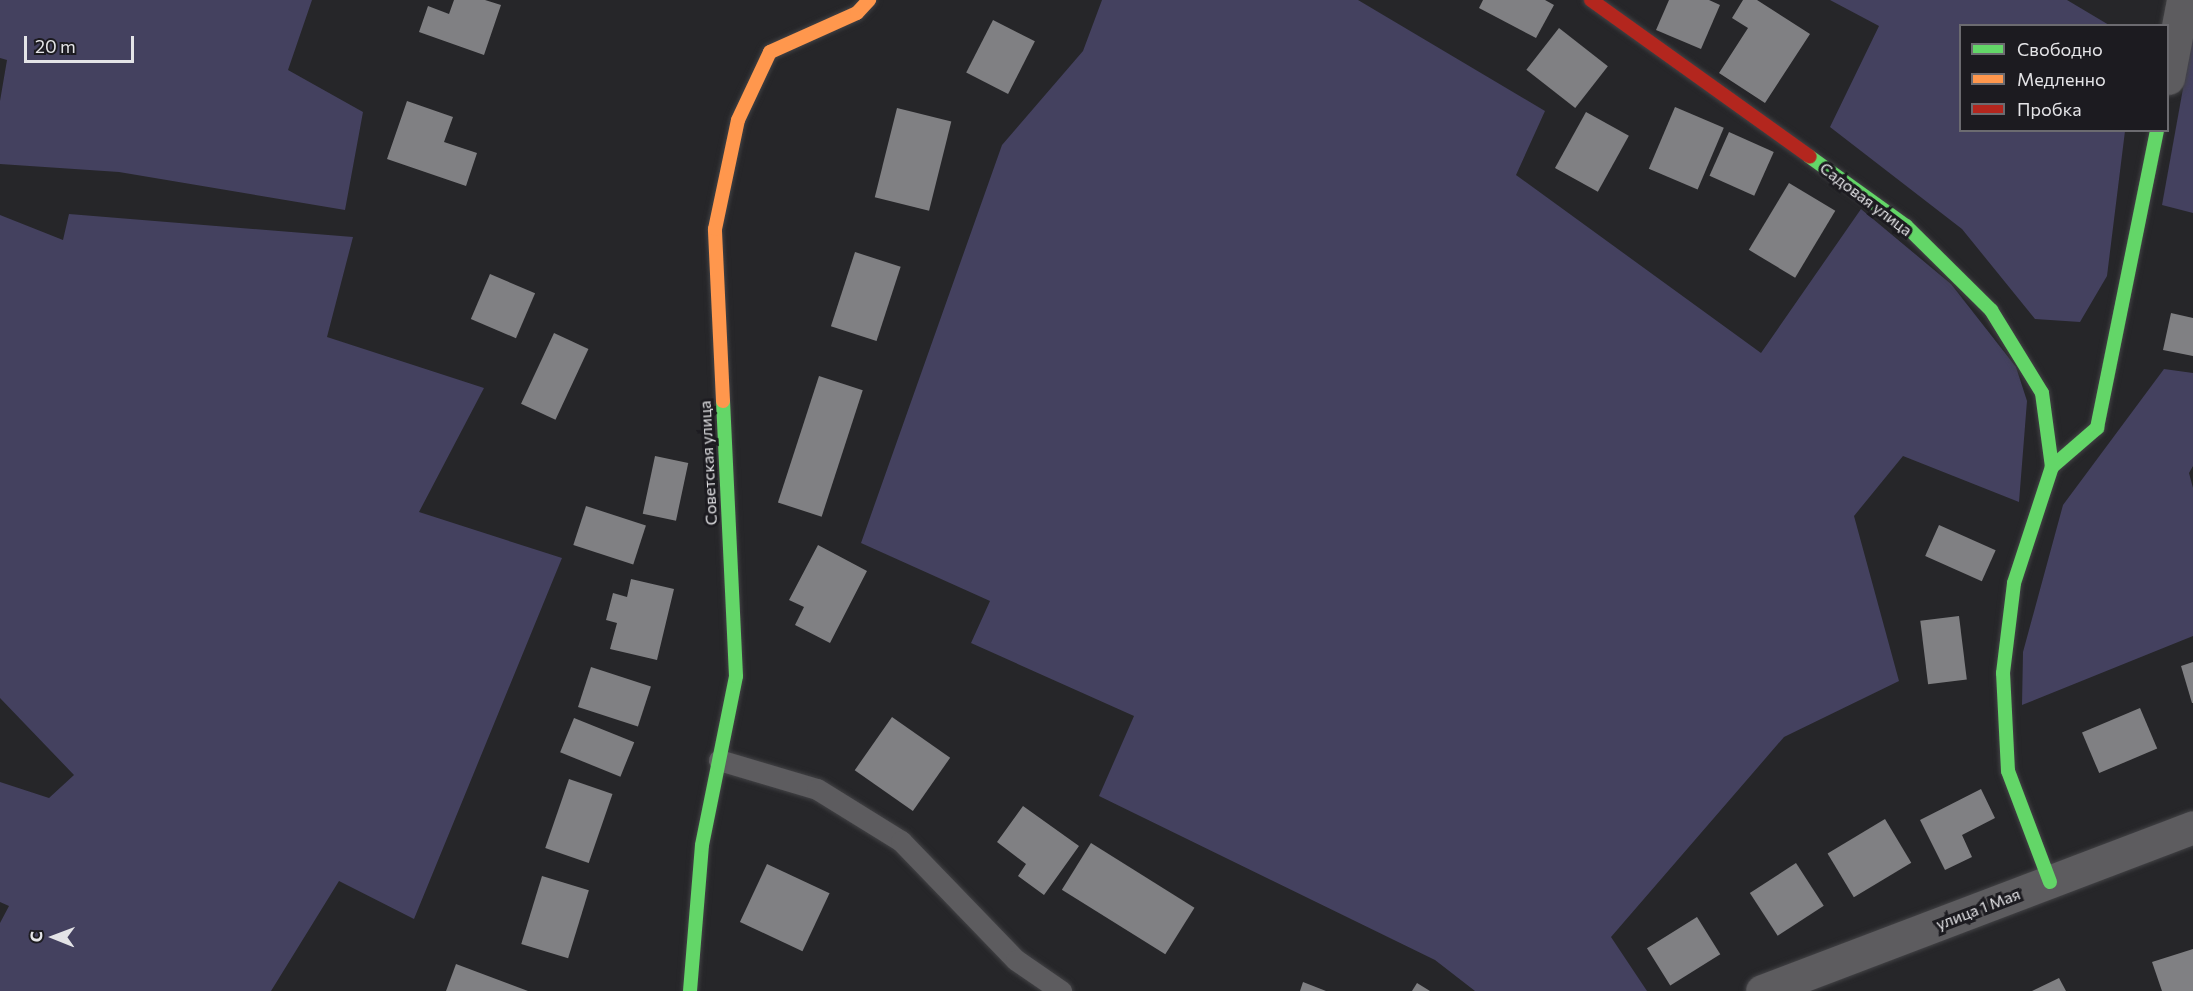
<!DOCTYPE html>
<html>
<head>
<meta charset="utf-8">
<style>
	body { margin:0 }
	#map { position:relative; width:2193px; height:991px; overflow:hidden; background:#262629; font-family:Commissioner,sans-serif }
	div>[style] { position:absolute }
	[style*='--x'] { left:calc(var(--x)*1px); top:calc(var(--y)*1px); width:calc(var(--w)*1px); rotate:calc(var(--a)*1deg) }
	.green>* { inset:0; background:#44415f }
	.building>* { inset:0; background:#808083; transform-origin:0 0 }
	.roads { filter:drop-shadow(0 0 2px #424245) drop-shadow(0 0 2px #424245) }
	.lane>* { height:21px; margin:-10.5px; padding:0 10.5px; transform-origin:10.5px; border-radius:10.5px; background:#5d5c5f }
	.street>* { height:33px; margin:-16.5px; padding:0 16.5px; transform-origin:16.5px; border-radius:16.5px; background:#5d5c5f }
	.fast>* { height:14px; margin:-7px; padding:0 7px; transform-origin:7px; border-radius:7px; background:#63d668 }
	.slow>* { height:14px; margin:-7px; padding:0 7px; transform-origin:7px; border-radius:7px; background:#ff974d }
	.jam>* { height:14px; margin:-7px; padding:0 7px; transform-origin:7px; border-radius:7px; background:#b3261e }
	span { translate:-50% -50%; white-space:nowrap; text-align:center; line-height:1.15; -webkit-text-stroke:6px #1c1b20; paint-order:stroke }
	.street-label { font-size:16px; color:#e4e4e7 }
	.legend { position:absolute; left:1959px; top:24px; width:210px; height:108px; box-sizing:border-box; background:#1c1b20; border:2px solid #6c6b70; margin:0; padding:8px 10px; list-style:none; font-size:18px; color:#e4e4e7 }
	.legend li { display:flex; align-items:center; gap:12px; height:30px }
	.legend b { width:30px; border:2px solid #6c6b70 }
	.north { position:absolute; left:24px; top:907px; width:60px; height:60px; -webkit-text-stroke:4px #1c1b20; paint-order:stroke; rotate:271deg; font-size:16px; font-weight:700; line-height:24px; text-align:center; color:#e4e4e7 }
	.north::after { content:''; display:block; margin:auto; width:21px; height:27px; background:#e4e4e7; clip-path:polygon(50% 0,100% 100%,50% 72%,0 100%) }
	.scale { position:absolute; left:24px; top:36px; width:110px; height:27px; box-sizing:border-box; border:3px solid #e4e4e7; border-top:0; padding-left:8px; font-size:18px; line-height:21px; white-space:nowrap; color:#e4e4e7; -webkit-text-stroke:4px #1c1b20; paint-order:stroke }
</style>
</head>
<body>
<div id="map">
	<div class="green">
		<div style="clip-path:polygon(0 0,312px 0,288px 70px,363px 112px,345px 210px,119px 172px,0 164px,0 101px,7px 60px,0 58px)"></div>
		<div style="clip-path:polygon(1102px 0,1358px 0,1545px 111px,1516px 175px,1761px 353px,1861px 209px,1951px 284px,2016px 367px,2027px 401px,2019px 502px,1903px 456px,1854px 516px,1899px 681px,1784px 737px,1611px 937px,1647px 991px,1475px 991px,1435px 960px,1099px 796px,1134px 716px,971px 643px,990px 601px,861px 543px,1002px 145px,1083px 51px)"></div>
		<div style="clip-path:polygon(1830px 0,2067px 0,2109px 25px,1960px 26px,1960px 130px,2125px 131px,2107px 276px,2080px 322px,2035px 319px,1962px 229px,1830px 127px,1879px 26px)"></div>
		<div style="clip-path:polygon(2193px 33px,2193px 213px,2162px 205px)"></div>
		<div style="clip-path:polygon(69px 214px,353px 237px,327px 337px,484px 388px,419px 512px,562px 558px,414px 919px,339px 881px,271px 991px,0 991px,0 923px,9px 906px,0 902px,0 782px,49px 798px,74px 775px,0 698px,0 215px,63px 240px)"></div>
		<div style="clip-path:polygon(2164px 369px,2193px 373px,2193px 466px,2189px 473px,2193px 488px,2193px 636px,2022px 705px,2023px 652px,2063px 505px)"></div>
	</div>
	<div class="building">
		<div style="clip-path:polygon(454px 0,485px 0,501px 5px,484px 55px,419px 32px,428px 6px,449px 14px)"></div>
		<div style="clip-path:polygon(1483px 0,1545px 0,1554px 5px,1536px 38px,1479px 8px)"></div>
		<div style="clip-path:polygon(1669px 0,1709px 0,1720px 5px,1701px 49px,1656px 30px)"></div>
		<div style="clip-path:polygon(1743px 0,1757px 0,1810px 34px,1765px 103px,1719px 73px,1748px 28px,1732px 18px)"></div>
		<div style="left:993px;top:20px;width:47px;height:59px;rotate:27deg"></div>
		<div style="left:1559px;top:28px;width:62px;height:53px;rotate:38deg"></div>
		<div style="clip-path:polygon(407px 101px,453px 117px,444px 142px,477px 153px,466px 186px,387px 159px)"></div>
		<div style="left:1675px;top:107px;width:53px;height:67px;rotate:23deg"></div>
		<div style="left:897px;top:108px;width:56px;height:92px;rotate:14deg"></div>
		<div style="left:1586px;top:112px;width:49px;height:64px;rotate:29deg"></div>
		<div style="left:1729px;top:132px;width:49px;height:48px;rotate:24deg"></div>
		<div style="left:1789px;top:183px;width:54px;height:78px;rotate:31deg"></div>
		<div style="left:855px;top:252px;width:48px;height:78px;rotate:18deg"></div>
		<div style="left:490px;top:274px;width:49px;height:49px;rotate:23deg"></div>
		<div style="clip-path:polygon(2171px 313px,2193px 318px,2193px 356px,2163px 350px)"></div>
		<div style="left:554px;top:333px;width:38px;height:78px;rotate:25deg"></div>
		<div style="left:819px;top:376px;width:46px;height:133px;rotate:18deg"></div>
		<div style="left:655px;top:456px;width:34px;height:59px;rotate:12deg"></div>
		<div style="left:586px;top:506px;width:63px;height:41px;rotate:18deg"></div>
		<div style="left:1939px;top:525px;width:62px;height:34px;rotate:24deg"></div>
		<div style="clip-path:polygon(818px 545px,867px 571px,830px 643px,795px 625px,804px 607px,789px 600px)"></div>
		<div style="clip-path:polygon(631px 579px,674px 589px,657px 660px,610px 649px,617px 623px,606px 620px,613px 593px,627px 597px)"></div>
		<div style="left:1959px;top:616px;width:64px;height:39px;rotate:83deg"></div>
		<div style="clip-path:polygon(2193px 662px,2193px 703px,2192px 703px,2181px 666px)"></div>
		<div style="left:591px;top:667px;width:63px;height:42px;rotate:18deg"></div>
		<div style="left:2140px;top:708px;width:44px;height:63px;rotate:67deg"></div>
		<div style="left:892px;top:717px;width:71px;height:65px;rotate:35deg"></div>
		<div style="left:574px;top:718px;width:65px;height:37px;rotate:22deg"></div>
		<div style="left:569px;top:779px;width:46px;height:73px;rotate:19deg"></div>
		<div style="clip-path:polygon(1981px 789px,1995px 818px,1962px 835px,1972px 857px,1945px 870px,1920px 820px)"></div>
		<div style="clip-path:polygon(1023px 806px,1079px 846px,1044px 895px,1018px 876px,1026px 864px,997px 842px)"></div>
		<div style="left:1885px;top:819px;width:51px;height:67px;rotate:59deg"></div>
		<div style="left:1091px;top:843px;width:122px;height:55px;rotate:32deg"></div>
		<div style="left:1796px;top:863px;width:51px;height:55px;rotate:57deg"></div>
		<div style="left:767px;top:864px;width:69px;height:64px;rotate:25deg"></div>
		<div style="left:542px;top:876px;width:49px;height:71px;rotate:17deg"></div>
		<div style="left:1697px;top:917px;width:44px;height:59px;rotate:58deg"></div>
		<div style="clip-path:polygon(2193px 949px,2193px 991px,2162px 991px,2152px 962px)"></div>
		<div style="clip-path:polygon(456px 964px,528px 991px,446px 991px)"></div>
		<div style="clip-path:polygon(2059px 978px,2066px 991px,2032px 991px)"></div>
		<div style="clip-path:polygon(1303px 982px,1326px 991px,1300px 991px)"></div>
		<div style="clip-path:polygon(1417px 983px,1430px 991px,1412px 991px)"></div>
	</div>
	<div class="roads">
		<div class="lane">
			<div style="--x:719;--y:760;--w:102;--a:16.5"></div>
			<div style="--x:817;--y:789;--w:99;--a:31.8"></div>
			<div style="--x:901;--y:841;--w:165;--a:46"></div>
			<div style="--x:1016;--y:960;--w:55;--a:34.6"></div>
		</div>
		<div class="street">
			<div style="--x:2168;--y:78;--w:79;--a:-79.1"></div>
			<div style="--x:1762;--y:991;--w:461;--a:-20.8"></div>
		</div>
		<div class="fast">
			<div style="--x:1810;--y:157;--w:118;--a:35.7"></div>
			<div style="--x:1906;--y:226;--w:120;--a:44.7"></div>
			<div style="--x:1991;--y:310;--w:97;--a:58.4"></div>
			<div style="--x:2042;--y:393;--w:75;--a:82.3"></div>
			<div style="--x:2050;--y:882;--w:119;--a:-110.7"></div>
			<div style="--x:2008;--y:771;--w:98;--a:-92.9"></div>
			<div style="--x:2003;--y:673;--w:91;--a:-83"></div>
			<div style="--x:2014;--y:583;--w:122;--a:-71.9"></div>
			<div style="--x:2052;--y:467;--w:60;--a:-40.9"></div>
			<div style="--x:2097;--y:428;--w:304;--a:-78.6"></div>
			<div style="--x:690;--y:991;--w:146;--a:-85.3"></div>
			<div style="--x:702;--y:845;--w:172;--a:-78.6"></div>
			<div style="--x:736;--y:676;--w:275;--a:-92.7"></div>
		</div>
		<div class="slow">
			<div style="--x:723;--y:401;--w:172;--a:-92.7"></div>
			<div style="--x:715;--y:229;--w:111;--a:-78.1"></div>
			<div style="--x:738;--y:120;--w:75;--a:-64.8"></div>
			<div style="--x:770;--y:52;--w:95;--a:-24.1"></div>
			<div style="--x:857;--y:13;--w:18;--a:-47"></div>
		</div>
		<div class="jam">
			<div style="--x:1591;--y:0;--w:269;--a:35.6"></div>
		</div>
	</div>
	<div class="street-label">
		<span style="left:1866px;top:199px;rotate:37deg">Садовая улица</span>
		<span style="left:708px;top:463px;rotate:-93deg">Советская улица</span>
		<span style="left:1978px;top:909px;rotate:-21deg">улица 1 Мая</span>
	</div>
	<ul class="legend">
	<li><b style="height:8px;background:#63d668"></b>Свободно</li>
	<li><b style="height:8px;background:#ff974d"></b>Медленно</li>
	<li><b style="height:8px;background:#b3261e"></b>Пробка</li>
	</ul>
	<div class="north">С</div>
	<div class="scale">20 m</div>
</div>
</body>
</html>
